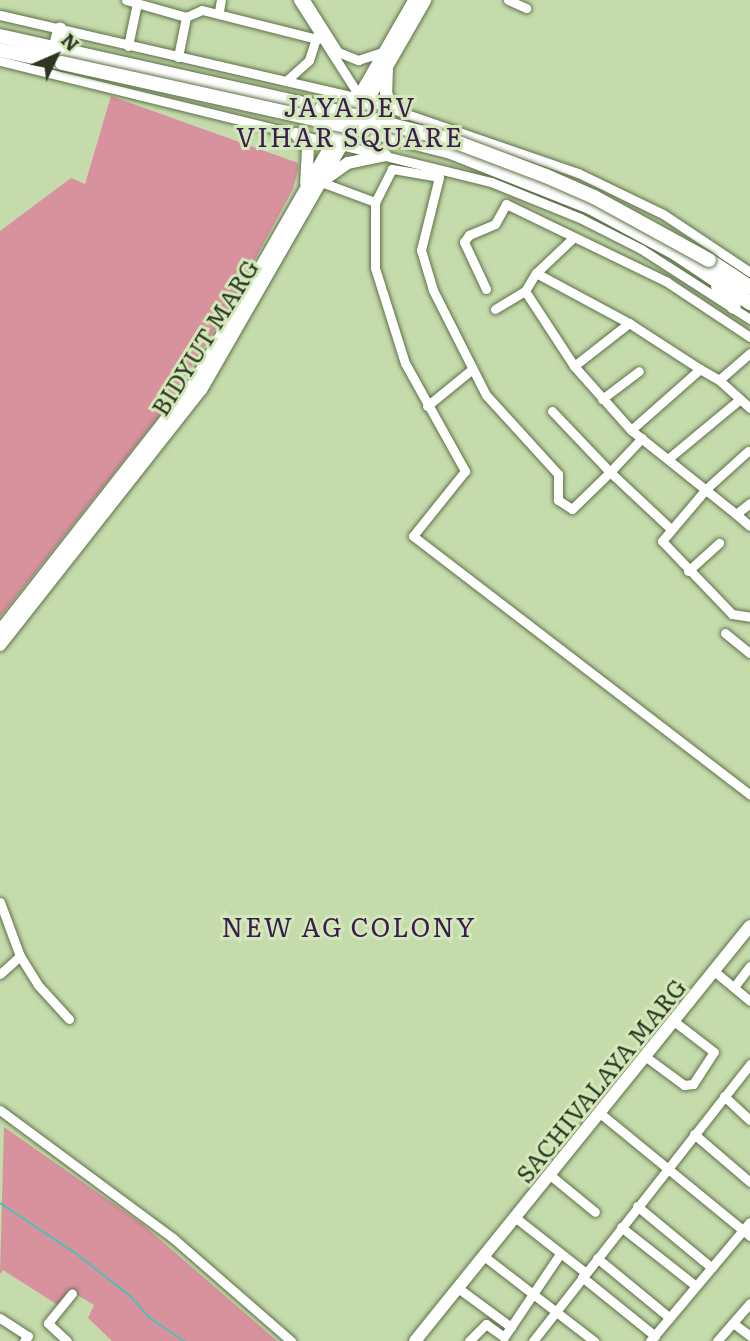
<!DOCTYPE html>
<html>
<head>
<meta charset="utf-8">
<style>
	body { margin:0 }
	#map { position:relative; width:750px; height:1341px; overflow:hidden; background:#c5dbac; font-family:Literata,serif }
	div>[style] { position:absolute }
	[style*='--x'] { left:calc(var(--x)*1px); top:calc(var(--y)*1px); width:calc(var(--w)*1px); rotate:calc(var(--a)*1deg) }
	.green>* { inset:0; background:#d7929e }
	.stream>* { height:2px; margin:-1px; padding:0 1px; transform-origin:1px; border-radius:1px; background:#52beb6 }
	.roads { filter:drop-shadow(0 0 2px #5e7147) drop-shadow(0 0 2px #5e7147) }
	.minor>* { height:9px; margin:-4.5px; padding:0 4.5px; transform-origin:4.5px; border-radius:4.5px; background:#fff }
	.major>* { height:12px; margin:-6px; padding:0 6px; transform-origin:6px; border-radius:6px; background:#fff }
	.highway>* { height:14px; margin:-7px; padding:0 7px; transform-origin:7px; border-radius:7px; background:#fff }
	.bridges { filter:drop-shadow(0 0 2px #5e7147) drop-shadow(0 0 2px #5e7147) }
	.highway-bridge>* { height:14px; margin:-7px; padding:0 7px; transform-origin:7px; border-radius:7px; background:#fff }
	span { translate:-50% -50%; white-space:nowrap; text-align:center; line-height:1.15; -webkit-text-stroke:6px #d2e8b9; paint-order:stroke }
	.street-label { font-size:24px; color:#2d3523 }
	.neighbourhood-label { font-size:26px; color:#3b1b52; letter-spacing:2px }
	.north { position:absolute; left:21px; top:21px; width:70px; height:70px; -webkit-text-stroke:5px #d2e8b9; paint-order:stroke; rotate:46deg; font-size:19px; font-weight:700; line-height:28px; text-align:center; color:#2d3523 }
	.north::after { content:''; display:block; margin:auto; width:24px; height:32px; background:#2d3523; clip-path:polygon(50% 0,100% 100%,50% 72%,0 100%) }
</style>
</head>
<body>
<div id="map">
	<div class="green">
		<div style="clip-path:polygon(111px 96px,298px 163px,298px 170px,293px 189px,229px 307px,162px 412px,0 617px,0 231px,71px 178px,85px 184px)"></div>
		<div style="clip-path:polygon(4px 1127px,141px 1223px,277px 1341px,112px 1341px,88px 1318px,94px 1305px,74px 1293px,64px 1309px,3px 1270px,0 1274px)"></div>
	</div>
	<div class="stream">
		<div style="--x:0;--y:1203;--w:94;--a:33.7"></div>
		<div style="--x:78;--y:1255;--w:66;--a:38.3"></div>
		<div style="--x:130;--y:1296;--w:30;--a:48"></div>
		<div style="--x:150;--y:1318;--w:41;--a:34.1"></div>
	</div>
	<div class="roads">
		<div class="minor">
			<div style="--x:126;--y:0;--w:62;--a:15.8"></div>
			<div style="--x:298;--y:0;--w:112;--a:57.4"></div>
			<div style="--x:305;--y:0;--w:62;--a:57.6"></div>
			<div style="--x:338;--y:52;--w:22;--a:22"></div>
			<div style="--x:358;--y:60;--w:28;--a:-18"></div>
			<div style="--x:508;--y:0;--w:20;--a:24"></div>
			<div style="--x:219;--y:11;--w:11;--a:-80"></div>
			<div style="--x:0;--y:15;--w:365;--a:13"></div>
			<div style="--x:128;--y:46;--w:44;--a:-78.2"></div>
			<div style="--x:178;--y:57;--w:41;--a:-78.7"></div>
			<div style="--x:186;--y:17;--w:17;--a:-24"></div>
			<div style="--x:202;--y:10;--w:119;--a:14.2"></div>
			<div style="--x:0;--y:61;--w:506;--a:13.84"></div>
			<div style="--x:491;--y:182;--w:96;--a:22"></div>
			<div style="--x:580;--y:218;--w:68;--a:26.9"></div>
			<div style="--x:641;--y:249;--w:130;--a:32.7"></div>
			<div style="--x:286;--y:81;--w:31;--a:-42"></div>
			<div style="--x:309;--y:60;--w:26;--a:-72"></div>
			<div style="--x:366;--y:100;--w:224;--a:19"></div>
			<div style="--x:578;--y:173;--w:94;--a:25.8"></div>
			<div style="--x:663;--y:214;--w:105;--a:33.7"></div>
			<div style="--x:321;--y:182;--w:58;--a:20.3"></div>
			<div style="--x:536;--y:273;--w:106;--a:28.3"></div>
			<div style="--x:629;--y:323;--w:85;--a:32.9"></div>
			<div style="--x:486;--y:289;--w:52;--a:-115.1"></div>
			<div style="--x:464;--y:242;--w:9;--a:-54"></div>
			<div style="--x:469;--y:235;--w:28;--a:-23"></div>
			<div style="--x:495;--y:224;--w:23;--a:-61"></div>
			<div style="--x:506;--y:204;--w:179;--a:25.8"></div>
			<div style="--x:667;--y:282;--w:100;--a:33.5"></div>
			<div style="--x:525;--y:291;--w:90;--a:56.8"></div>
			<div style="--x:574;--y:366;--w:86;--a:48.3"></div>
			<div style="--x:631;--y:430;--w:134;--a:38.7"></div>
			<div style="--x:736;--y:514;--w:18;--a:-38"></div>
			<div style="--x:495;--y:309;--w:35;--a:-31"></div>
			<div style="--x:525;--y:291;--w:21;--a:-59"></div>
			<div style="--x:536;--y:273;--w:52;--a:-43.5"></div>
			<div style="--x:574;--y:366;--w:70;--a:-38"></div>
			<div style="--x:719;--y:380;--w:42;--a:42.1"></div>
			<div style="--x:602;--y:399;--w:46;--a:-37.1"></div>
			<div style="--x:427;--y:406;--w:57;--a:-39.3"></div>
			<div style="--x:552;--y:411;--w:84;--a:46.4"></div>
			<div style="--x:610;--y:472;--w:53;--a:135.8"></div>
			<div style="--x:572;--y:509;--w:17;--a:-147"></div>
			<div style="--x:558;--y:500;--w:26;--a:-90"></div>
			<div style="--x:558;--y:474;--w:107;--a:-132.3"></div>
			<div style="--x:486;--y:395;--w:118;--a:-116.8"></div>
			<div style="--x:433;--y:290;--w:42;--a:-106.7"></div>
			<div style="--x:421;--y:250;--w:75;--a:-76.1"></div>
			<div style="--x:439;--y:177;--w:48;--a:-170.3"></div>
			<div style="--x:392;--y:169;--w:37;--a:117"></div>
			<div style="--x:375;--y:202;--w:66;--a:90"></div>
			<div style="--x:375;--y:268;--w:100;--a:72.5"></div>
			<div style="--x:405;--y:363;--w:124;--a:60.9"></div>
			<div style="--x:465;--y:471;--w:83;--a:128.7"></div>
			<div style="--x:413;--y:536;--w:425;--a:37.5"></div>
			<div style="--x:631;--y:430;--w:92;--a:-41.5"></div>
			<div style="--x:700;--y:369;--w:22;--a:30"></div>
			<div style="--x:719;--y:380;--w:41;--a:-41.1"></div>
			<div style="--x:642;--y:438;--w:47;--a:133.3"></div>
			<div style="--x:610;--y:472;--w:83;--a:43.1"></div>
			<div style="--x:748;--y:451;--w:57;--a:137.9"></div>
			<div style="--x:706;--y:489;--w:68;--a:130.2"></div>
			<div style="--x:662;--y:541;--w:101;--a:46.2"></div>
			<div style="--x:732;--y:614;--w:18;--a:9"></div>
			<div style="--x:669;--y:458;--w:92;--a:-39.7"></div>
			<div style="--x:736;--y:514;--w:18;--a:41"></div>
			<div style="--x:688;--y:571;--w:42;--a:-42.1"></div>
			<div style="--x:725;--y:633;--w:32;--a:39"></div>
			<div style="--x:0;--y:902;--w:58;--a:69.7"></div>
			<div style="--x:20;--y:956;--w:34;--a:58"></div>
			<div style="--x:38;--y:985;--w:46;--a:47.6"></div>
			<div style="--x:714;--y:971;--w:47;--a:39.8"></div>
			<div style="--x:0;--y:974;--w:27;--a:-42"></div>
			<div style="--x:734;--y:987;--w:26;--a:-53"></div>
			<div style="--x:646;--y:1057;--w:47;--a:36.4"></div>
			<div style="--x:684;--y:1085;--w:9;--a:-6"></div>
			<div style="--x:693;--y:1084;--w:38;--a:-57"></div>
			<div style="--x:714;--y:1052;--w:49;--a:-142.4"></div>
			<div style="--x:724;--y:1096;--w:35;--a:43"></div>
			<div style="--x:0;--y:1110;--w:215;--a:36.5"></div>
			<div style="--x:173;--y:1238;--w:157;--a:41.1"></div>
			<div style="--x:601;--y:1114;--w:193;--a:39.3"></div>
			<div style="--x:694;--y:1134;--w:74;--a:40.6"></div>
			<div style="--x:550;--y:1175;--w:58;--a:39.4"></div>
			<div style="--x:637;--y:1206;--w:97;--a:39.6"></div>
			<div style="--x:516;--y:1218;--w:89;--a:38.2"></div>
			<div style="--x:621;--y:1227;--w:95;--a:38.2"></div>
			<div style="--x:485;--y:1257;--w:138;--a:37.6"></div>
			<div style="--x:597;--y:1258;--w:94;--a:39.4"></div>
			<div style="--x:582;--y:1277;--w:94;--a:38.9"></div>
			<div style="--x:462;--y:1291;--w:61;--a:36.3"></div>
			<div style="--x:0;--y:1318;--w:33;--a:33"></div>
			<div style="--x:28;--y:1336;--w:6;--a:129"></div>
			<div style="--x:733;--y:1323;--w:21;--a:37"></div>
			<div style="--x:67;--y:1341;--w:26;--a:-137"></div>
			<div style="--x:48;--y:1323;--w:38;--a:-51"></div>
			<div style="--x:469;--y:1341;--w:24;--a:-45"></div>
			<div style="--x:486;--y:1324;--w:22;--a:36"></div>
			<div style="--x:504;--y:1337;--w:100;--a:-56"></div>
			<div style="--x:533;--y:1341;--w:352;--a:-51.9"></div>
			<div style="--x:650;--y:1341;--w:155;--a:-50"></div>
			<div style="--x:717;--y:1341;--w:50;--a:-49"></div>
		</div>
		<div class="major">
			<div style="--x:387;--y:68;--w:25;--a:92"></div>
			<div style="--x:386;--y:93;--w:17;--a:69"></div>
			<div style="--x:296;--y:134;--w:18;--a:49"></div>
			<div style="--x:308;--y:148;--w:35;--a:93"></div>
			<div style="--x:325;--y:179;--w:28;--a:-35"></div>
			<div style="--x:348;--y:163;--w:38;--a:-12"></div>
			<div style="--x:0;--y:631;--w:313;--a:-51.9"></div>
			<div style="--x:193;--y:385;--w:444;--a:-60.1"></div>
			<div style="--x:0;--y:645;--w:325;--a:-51.8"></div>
			<div style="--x:201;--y:390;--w:450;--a:-60.1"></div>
			<div style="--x:415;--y:1341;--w:533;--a:-51.09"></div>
		</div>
		<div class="highway">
			<div style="--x:0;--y:36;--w:330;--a:12.6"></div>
			<div style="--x:0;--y:50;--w:63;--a:11.8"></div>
			<div style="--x:55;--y:50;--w:21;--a:-76"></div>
			<div style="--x:364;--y:130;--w:90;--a:14.2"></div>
			<div style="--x:451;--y:152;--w:149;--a:21.6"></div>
			<div style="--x:590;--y:207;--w:97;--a:28.4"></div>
			<div style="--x:675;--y:253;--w:90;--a:33.7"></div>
			<div style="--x:709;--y:260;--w:49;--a:33.4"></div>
			<div style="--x:718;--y:286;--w:26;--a:53"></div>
		</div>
	</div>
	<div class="bridges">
		<div class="highway-bridge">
			<div style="--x:62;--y:63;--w:309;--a:12.5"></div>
			<div style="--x:322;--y:108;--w:130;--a:13.8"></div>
			<div style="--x:448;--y:139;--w:105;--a:20.7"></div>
			<div style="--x:546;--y:176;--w:52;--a:23.6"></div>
			<div style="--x:594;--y:197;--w:131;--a:28.7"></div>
		</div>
	</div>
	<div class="street-label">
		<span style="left:204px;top:337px;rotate:-58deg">BIDYUT MARG</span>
		<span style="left:600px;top:1080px;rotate:-51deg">SACHIVALAYA MARG</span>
	</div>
	<div class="neighbourhood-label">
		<span style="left:350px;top:121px">JAYADEV<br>VIHAR SQUARE</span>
		<span style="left:349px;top:926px">NEW AG COLONY</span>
	</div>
	<div class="north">N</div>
</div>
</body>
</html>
